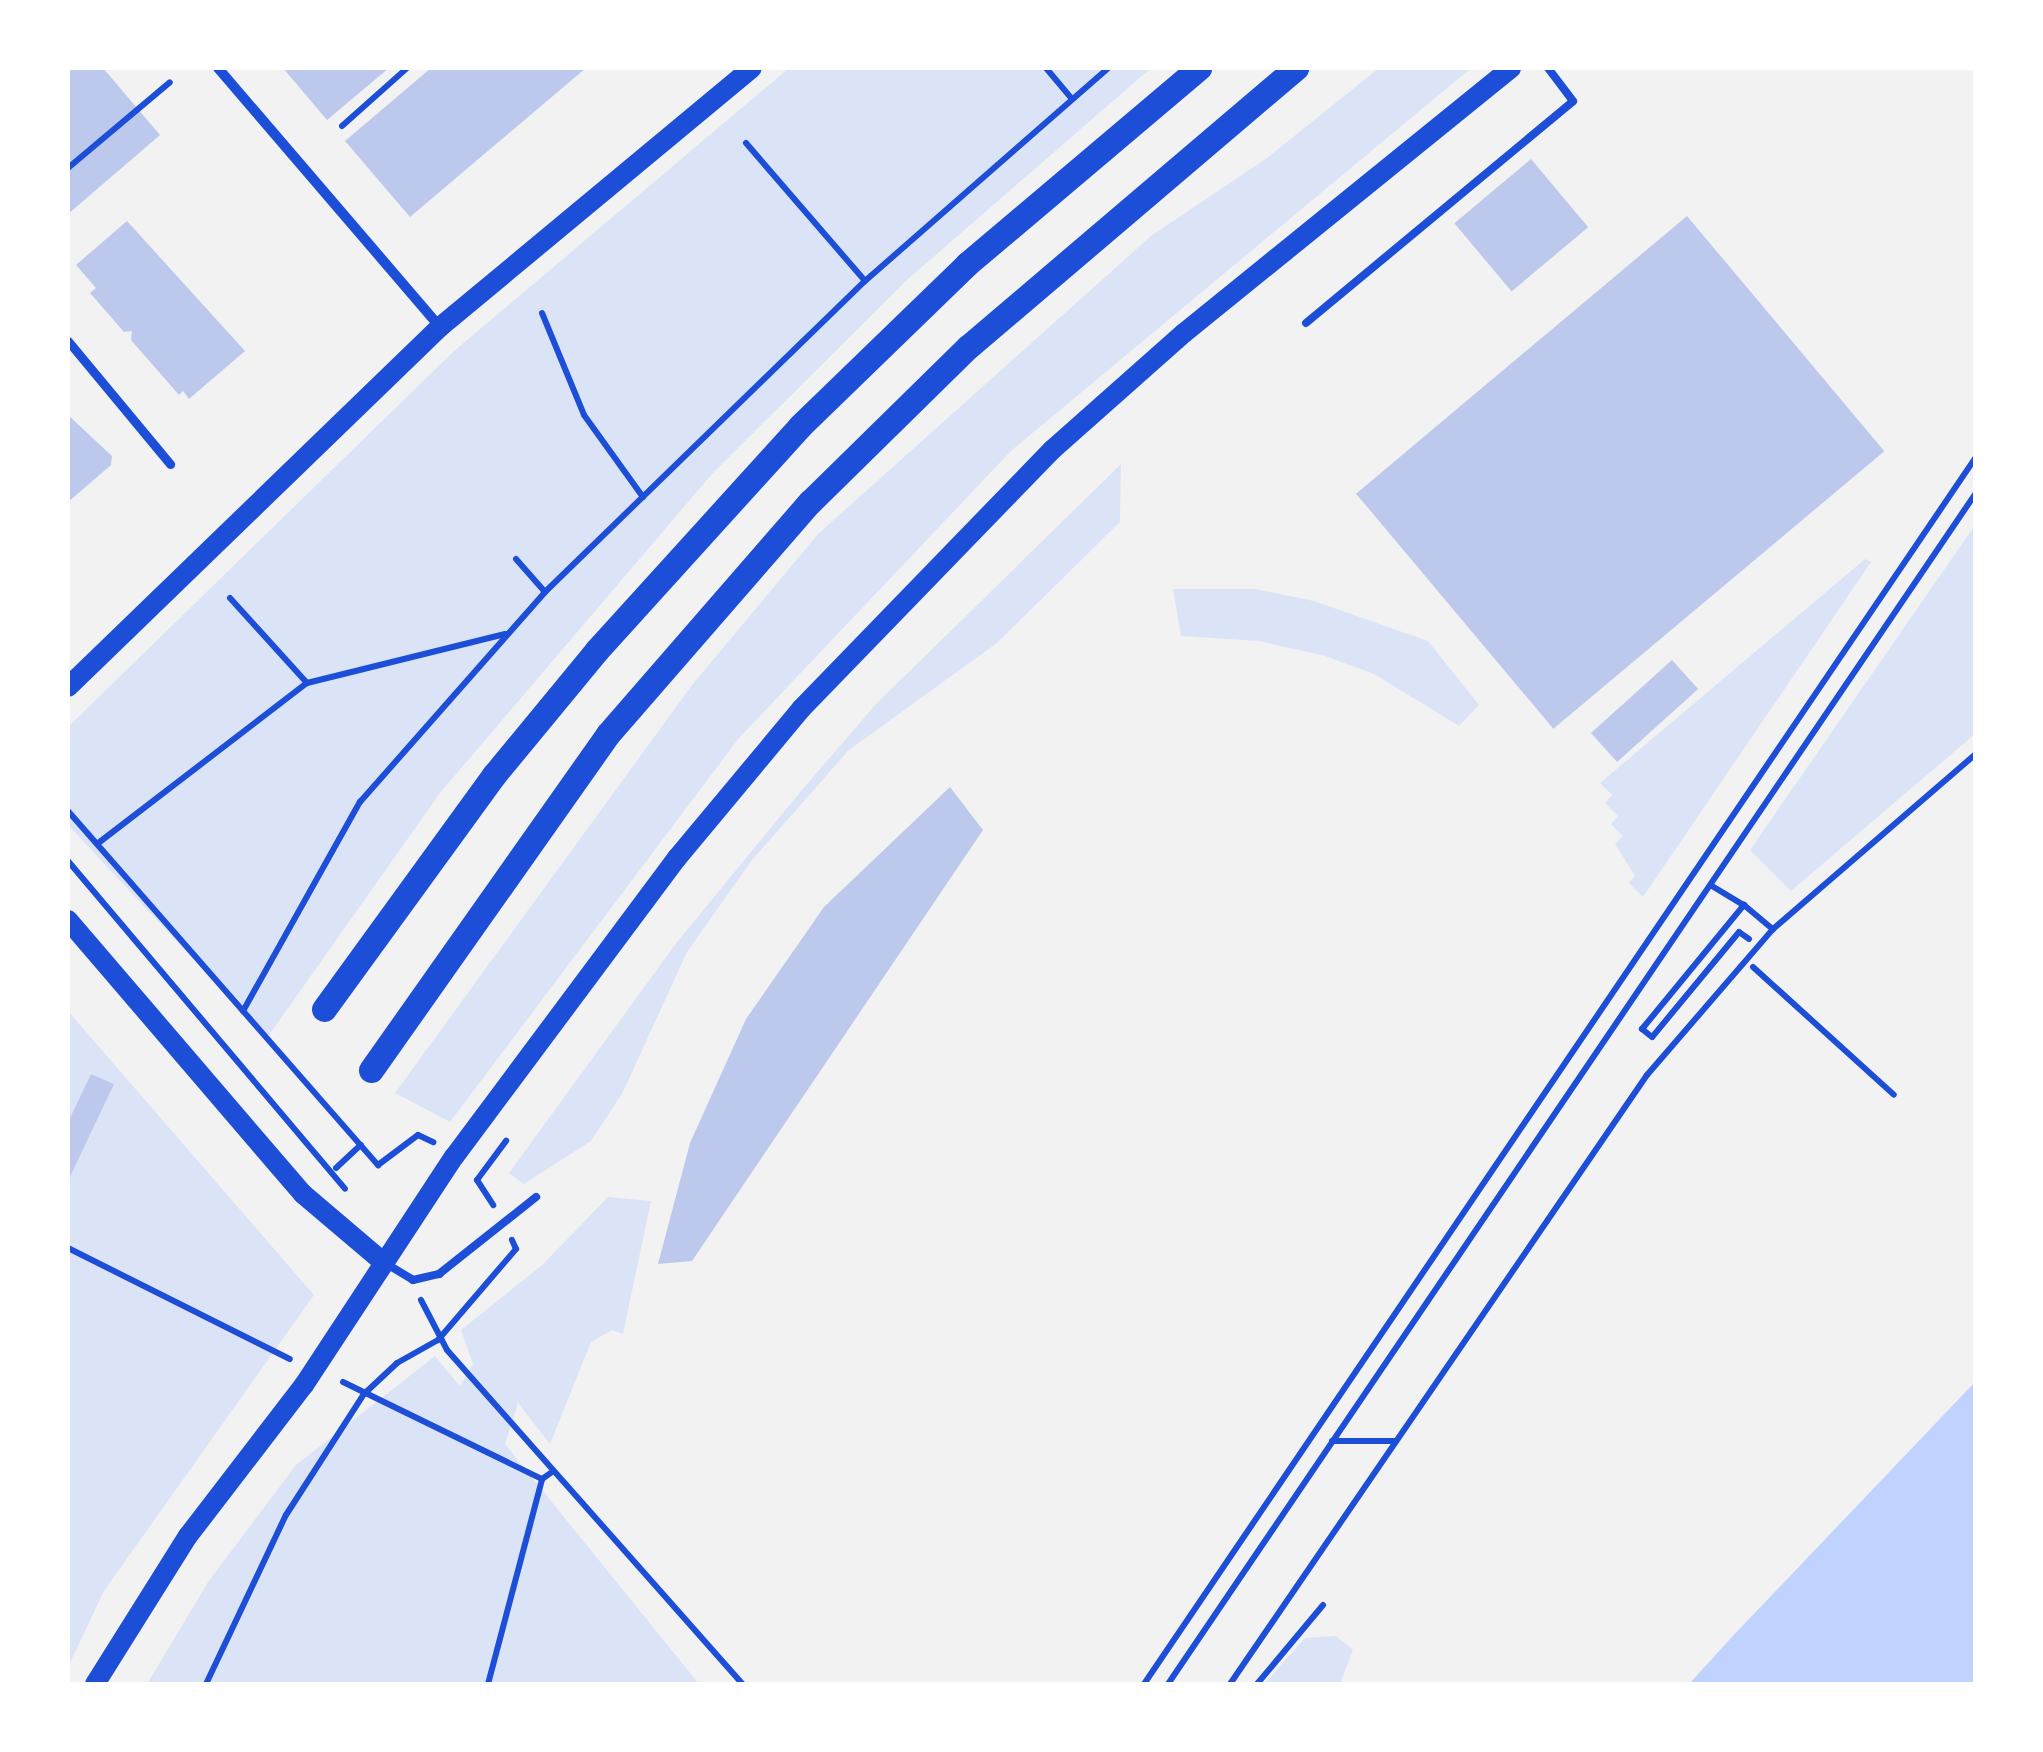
<!DOCTYPE html>
<html>
<head>
<meta charset="utf-8">
<style>
	body { margin:0 }
	#map { position:relative; width:2043px; height:1752px; overflow:hidden; background:#f2f2f2; font-family:Raleway,sans-serif }
	div>[style] { position:absolute }
	[style*='--x'] { left:calc(var(--x)*1px); top:calc(var(--y)*1px); width:calc(var(--w)*1px); rotate:calc(var(--a)*1deg) }
	.green>* { inset:0; background:#dbe4f7 }
	.water>* { inset:0; background:#bfd3fe }
	.building>* { inset:0; background:#bdc9ec; transform-origin:0 0 }
	.path>* { height:6px; margin:-3px; padding:0 3px; transform-origin:3px; border-radius:3px; background:#1d4ed8 }
	.service>* { height:8px; margin:-4px; padding:0 4px; transform-origin:4px; border-radius:4px; background:#1d4ed8 }
	.pedestrian>* { height:9px; margin:-4.5px; padding:0 4.5px; transform-origin:4.5px; border-radius:4.5px; background:#1d4ed8 }
	.minor>* { height:10px; margin:-5px; padding:0 5px; transform-origin:5px; border-radius:5px; background:#1d4ed8 }
	.secondary>* { height:20px; margin:-10px; padding:0 10px; transform-origin:10px; border-radius:10px; background:#1d4ed8 }
	.trunk>* { height:25px; margin:-12.5px; padding:0 12.5px; transform-origin:12.5px; border-radius:12.5px; background:#1d4ed8 }
	span { translate:-50% -50%; white-space:nowrap; text-align:center; line-height:1.15; -webkit-text-stroke:8px #fff; paint-order:stroke }
	.frame { position:absolute; inset:0; border:70px solid #fff; pointer-events:none }
</style>
</head>
<body>
<div id="map">
	<div class="green">
		<div style="clip-path:polygon(789px 68px,1151px 68px,908px 279px,712px 474px,440px 793px,267px 1038px,68px 825px,68px 727px,454px 351px)"></div>
		<div style="clip-path:polygon(1379px 68px,1471px 68px,1012px 450px,739px 738px,450px 1122px,395px 1093px,692px 685px,818px 534px,1151px 236px,1267px 158px)"></div>
		<div style="clip-path:polygon(1121px 464px,1120px 522px,997px 643px,849px 750px,752px 860px,687px 952px,623px 1092px,591px 1141px,524px 1184px,509px 1173px,677px 942px,801px 791px,876px 704px)"></div>
		<div style="clip-path:polygon(1975px 525px,1975px 734px,1791px 891px,1750px 850px)"></div>
		<div style="clip-path:polygon(1865px 559px,1871px 562px,1643px 897px,1629px 883px,1635px 876px,1615px 844px,1623px 836px,1611px 824px,1618px 816px,1605px 803px,1612px 795px,1600px 783px)"></div>
		<div style="clip-path:polygon(1173px 589px,1255px 589px,1314px 601px,1428px 641px,1479px 705px,1459px 726px,1374px 674px,1325px 656px,1259px 641px,1181px 636px)"></div>
		<div style="clip-path:polygon(68px 1011px,314px 1295px,104px 1591px,68px 1667px)"></div>
		<div style="clip-path:polygon(608px 1197px,651px 1201px,623px 1334px,612px 1330px,591px 1342px,550px 1444px,518px 1403px,505px 1444px,699px 1684px,147px 1684px,208px 1582px,296px 1465px,435px 1356px,460px 1386px,473px 1364px,461px 1330px,542px 1265px)"></div>
		<div style="clip-path:polygon(1336px 1636px,1353px 1650px,1340px 1684px,1264px 1684px,1305px 1638px)"></div>
	</div>
	<div class="water">
		<div style="clip-path:polygon(1975px 1382px,1975px 1684px,1689px 1684px,1730px 1639px)"></div>
	</div>
	<div class="building">
		<div style="clip-path:polygon(68px 68px,103px 68px,160px 135px,68px 214px)"></div>
		<div style="clip-path:polygon(283px 68px,389px 68px,327px 120px)"></div>
		<div style="clip-path:polygon(431px 68px,586px 68px,410px 217px,345px 141px)"></div>
		<div style="left:1531px;top:159px;width:89px;height:100px;rotate:50deg"></div>
		<div style="left:1687px;top:216px;width:307px;height:432px;rotate:50deg"></div>
		<div style="clip-path:polygon(127px 221px,245px 351px,189px 399px,183px 391px,179px 395px,131px 340px,132px 331px,124px 332px,90px 293px,96px 288px,76px 265px)"></div>
		<div style="clip-path:polygon(68px 415px,112px 456px,111px 465px,68px 502px)"></div>
		<div style="left:1672px;top:660px;width:39px;height:109px;rotate:48deg"></div>
		<div style="clip-path:polygon(950px 787px,983px 830px,692px 1261px,658px 1264px,690px 1143px,746px 1019px,824px 907px)"></div>
		<div style="clip-path:polygon(91px 1074px,114px 1084px,68px 1181px,68px 1122px)"></div>
	</div>
	<div class="path">
		<div style="--x:1046;--y:68;--w:40;--a:50"></div>
		<div style="--x:342;--y:126;--w:87;--a:-41.7"></div>
		<div style="--x:746;--y:143;--w:182;--a:49.2"></div>
		<div style="--x:68;--y:168;--w:133;--a:-40.1"></div>
		<div style="--x:542;--y:313;--w:110;--a:67.6"></div>
		<div style="--x:584;--y:415;--w:101;--a:54.3"></div>
		<div style="--x:516;--y:559;--w:44;--a:48.7"></div>
		<div style="--x:230;--y:598;--w:115;--a:47.8"></div>
		<div style="--x:68;--y:811;--w:471;--a:48.8"></div>
		<div style="--x:378;--y:1165;--w:50;--a:-36.9"></div>
		<div style="--x:418;--y:1135;--w:17;--a:25"></div>
		<div style="--x:97;--y:844;--w:265;--a:-37.5"></div>
		<div style="--x:307;--y:683;--w:204;--a:-13.9"></div>
		<div style="--x:68;--y:861;--w:429;--a:49.8"></div>
		<div style="--x:1712;--y:886;--w:37;--a:31"></div>
		<div style="--x:1749;--y:939;--w:12;--a:-145"></div>
		<div style="--x:1739;--y:932;--w:136;--a:129.6"></div>
		<div style="--x:1652;--y:1037;--w:13;--a:-141"></div>
		<div style="--x:1642;--y:1029;--w:161;--a:-50.6"></div>
		<div style="--x:1744;--y:905;--w:38;--a:40"></div>
		<div style="--x:1753;--y:967;--w:190;--a:42.2"></div>
		<div style="--x:243;--y:1011;--w:240;--a:-60.8"></div>
		<div style="--x:360;--y:802;--w:280;--a:-48.6"></div>
		<div style="--x:545;--y:592;--w:446;--a:-44.2"></div>
		<div style="--x:865;--y:281;--w:323;--a:-41.2"></div>
		<div style="--x:336;--y:1168;--w:34;--a:-43"></div>
		<div style="--x:477;--y:1180;--w:49;--a:-53.4"></div>
		<div style="--x:477;--y:1180;--w:30;--a:57"></div>
		<div style="--x:68;--y:1248;--w:248;--a:26.6"></div>
		<div style="--x:421;--y:1300;--w:56;--a:62.5"></div>
		<div style="--x:447;--y:1350;--w:446;--a:48.5"></div>
		<div style="--x:343;--y:1382;--w:221;--a:26"></div>
		<div style="--x:542;--y:1479;--w:12;--a:-35"></div>
		<div style="--x:1332;--y:1441;--w:64;--a:0"></div>
		<div style="--x:206;--y:1684;--w:187;--a:-64.7"></div>
		<div style="--x:286;--y:1515;--w:144;--a:-57.2"></div>
		<div style="--x:364;--y:1394;--w:45;--a:-43.2"></div>
		<div style="--x:397;--y:1363;--w:47;--a:-29.3"></div>
		<div style="--x:438;--y:1340;--w:120;--a:-49.4"></div>
		<div style="--x:516;--y:1249;--w:10;--a:-114"></div>
		<div style="--x:488;--y:1684;--w:212;--a:-75.2"></div>
		<div style="--x:1144;--y:1684;--w:1482;--a:-55.86"></div>
		<div style="--x:1168;--y:1684;--w:1439;--a:-55.85"></div>
		<div style="--x:1230;--y:1684;--w:738;--a:-55.6"></div>
		<div style="--x:1647;--y:1075;--w:193;--a:-49.2"></div>
		<div style="--x:1773;--y:929;--w:268;--a:-40.8"></div>
		<div style="--x:1257;--y:1684;--w:103;--a:-50.1"></div>
	</div>
	<div class="service">
		<div style="--x:1306;--y:323;--w:347;--a:-39.7"></div>
		<div style="--x:1573;--y:101;--w:41;--a:-127.1"></div>
		<div style="--x:385;--y:1263;--w:33;--a:31"></div>
		<div style="--x:413;--y:1280;--w:27;--a:-13"></div>
		<div style="--x:439;--y:1274;--w:124;--a:-38.4"></div>
	</div>
	<div class="pedestrian">
		<div style="--x:68;--y:341;--w:160;--a:50.3"></div>
	</div>
	<div class="minor">
		<div style="--x:218;--y:68;--w:341;--a:49.4"></div>
	</div>
	<div class="secondary">
		<div style="--x:68;--y:687;--w:518;--a:-44.06"></div>
		<div style="--x:440;--y:327;--w:405;--a:-39.7"></div>
		<div style="--x:68;--y:920;--w:361;--a:49.4"></div>
		<div style="--x:303;--y:1194;--w:104;--a:40.3"></div>
		<div style="--x:95;--y:1684;--w:175;--a:-57.9"></div>
		<div style="--x:188;--y:1536;--w:190;--a:-52.5"></div>
		<div style="--x:304;--y:1385;--w:273;--a:-56.7"></div>
		<div style="--x:454;--y:1157;--w:373;--a:-53.3"></div>
		<div style="--x:677;--y:858;--w:194;--a:-50.2"></div>
		<div style="--x:801;--y:709;--w:361;--a:-45.9"></div>
		<div style="--x:1052;--y:450;--w:176;--a:-41.6"></div>
		<div style="--x:1184;--y:333;--w:421;--a:-39"></div>
	</div>
	<div class="trunk">
		<div style="--x:324;--y:1009;--w:289;--a:-54"></div>
		<div style="--x:494;--y:775;--w:162;--a:-50.5"></div>
		<div style="--x:597;--y:650;--w:302;--a:-47.8"></div>
		<div style="--x:800;--y:426;--w:233;--a:-44.1"></div>
		<div style="--x:967;--y:264;--w:304;--a:-40.2"></div>
		<div style="--x:371;--y:1070;--w:411;--a:-54.8"></div>
		<div style="--x:608;--y:734;--w:308;--a:-49"></div>
		<div style="--x:810;--y:502;--w:221;--a:-44.5"></div>
		<div style="--x:968;--y:347;--w:431;--a:-40.4"></div>
	</div>
	<div class="frame"></div>
</div>
</body>
</html>
